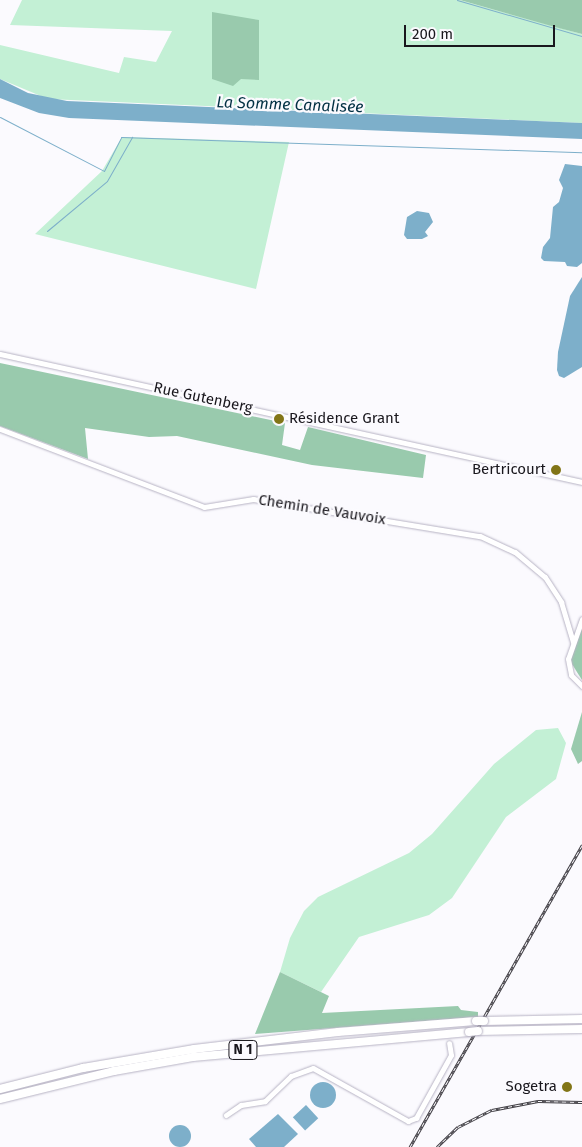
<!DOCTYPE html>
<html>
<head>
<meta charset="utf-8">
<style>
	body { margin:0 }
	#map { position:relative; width:582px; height:1147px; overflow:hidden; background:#fbfafe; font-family:"Fira Sans",sans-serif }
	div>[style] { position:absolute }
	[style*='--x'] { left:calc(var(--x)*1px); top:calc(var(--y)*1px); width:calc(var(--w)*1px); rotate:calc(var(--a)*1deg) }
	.green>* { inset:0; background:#c3f0d5 }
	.forest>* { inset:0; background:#99caad }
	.water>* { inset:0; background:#7dafca; transform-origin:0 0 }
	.round { border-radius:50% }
	.stream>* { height:1px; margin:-0.5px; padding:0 0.5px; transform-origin:0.5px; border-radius:0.5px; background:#7dafca }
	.roads { filter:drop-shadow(0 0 1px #b7b3c4) drop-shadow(0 0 1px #b7b3c4) }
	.minor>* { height:5px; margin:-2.5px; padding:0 2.5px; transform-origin:2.5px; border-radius:2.5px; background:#fff }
	.highway>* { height:8px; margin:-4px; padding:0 4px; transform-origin:4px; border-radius:4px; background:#fff }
	.rail>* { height:3px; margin-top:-1.5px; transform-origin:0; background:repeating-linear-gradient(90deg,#fbfafe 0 4px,#403e44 0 8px); box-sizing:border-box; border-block:1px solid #403e44 }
	.bridges { filter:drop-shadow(0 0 1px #b7b3c4) drop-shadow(0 0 1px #b7b3c4) }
	.highway-bridge>* { height:8px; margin:-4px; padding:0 4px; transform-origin:4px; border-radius:4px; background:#fff }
	.dots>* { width:14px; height:14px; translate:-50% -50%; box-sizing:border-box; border:2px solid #fbfafe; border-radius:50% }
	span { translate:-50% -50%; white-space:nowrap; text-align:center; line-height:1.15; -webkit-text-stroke:4.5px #fbfafe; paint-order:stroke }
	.shield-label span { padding:1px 4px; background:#fbfafe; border:1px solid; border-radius:4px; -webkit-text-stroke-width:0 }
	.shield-label { font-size:14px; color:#19171d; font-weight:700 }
	.street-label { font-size:15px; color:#19171d }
	.poi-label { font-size:15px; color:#19171d }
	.left { translate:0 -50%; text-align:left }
	.right { translate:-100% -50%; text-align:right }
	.water-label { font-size:16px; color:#023043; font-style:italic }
	.scale { position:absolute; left:404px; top:25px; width:151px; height:22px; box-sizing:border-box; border:2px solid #19171d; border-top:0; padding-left:6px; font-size:15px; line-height:18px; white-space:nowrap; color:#19171d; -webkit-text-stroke:4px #fbfafe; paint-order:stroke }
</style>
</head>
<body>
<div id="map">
	<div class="green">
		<div style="clip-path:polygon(evenodd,22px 0,460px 0,582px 34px,582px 123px,48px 99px,0 79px,0 45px,119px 73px,124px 57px,156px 62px,172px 31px,10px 25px,22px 0,259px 20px,259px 79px,241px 79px,259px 20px)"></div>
		<div style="clip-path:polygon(122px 137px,289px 142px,256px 289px,35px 234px,102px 171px)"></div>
		<div style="clip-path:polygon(558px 728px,566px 743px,556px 779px,506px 817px,452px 898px,429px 915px,359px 937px,321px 992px,280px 972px,290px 938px,304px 911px,318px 897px,409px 853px,432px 834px,494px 764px,536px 730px)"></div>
	</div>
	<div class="forest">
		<div style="clip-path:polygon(460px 0,582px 0,582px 34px,555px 27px)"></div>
		<div style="clip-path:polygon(212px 12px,259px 20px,259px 80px,241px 79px,233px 86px,212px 79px)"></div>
		<div style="clip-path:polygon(0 363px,285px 423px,282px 445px,300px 450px,308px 427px,426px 455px,423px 478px,312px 465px,177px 436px,149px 437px,85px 428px,88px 459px,0 426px)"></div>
		<div style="clip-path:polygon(582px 625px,582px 680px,570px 661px)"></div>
		<div style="clip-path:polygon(582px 712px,582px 761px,578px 764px,571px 749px)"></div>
		<div style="clip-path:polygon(280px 972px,329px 996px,322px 1013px,458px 1006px,461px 1010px,478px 1012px,478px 1017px,255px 1034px)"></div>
	</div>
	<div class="water">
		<div style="clip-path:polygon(0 79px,28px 93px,67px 101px,582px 123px,582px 139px,69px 118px,39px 113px,0 98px)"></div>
		<div style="clip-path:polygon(565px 164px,582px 166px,582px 263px,577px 267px,567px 266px,565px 262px,544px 261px,541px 258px,543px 247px,550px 238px,553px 207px,559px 202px,563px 188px,559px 180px)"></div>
		<div style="clip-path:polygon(417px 211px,429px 213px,433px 222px,425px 232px,428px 236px,422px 239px,407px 239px,404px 235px,407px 217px)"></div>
		<div style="clip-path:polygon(582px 277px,582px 367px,564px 378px,559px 376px,557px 370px,558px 352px,570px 296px)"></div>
		<div class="round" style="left:310px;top:1082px;width:26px;height:26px"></div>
		<div style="left:306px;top:1105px;width:18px;height:18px;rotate:47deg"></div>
		<div style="clip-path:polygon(278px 1114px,298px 1134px,284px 1147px,256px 1147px,249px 1139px)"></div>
		<div class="round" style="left:169px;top:1125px;width:22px;height:22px"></div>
	</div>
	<div class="stream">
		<div style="--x:457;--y:0;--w:130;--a:16.1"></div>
		<div style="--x:0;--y:117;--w:117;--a:27.4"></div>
		<div style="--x:104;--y:171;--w:38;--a:-63"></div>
		<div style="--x:121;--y:137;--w:461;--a:1.9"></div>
		<div style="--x:47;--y:231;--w:78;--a:-39.8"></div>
		<div style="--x:107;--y:181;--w:51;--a:-60.4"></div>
	</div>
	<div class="roads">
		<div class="minor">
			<div style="--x:0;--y:354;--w:596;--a:12.4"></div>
			<div style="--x:0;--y:429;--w:218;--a:20.9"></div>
			<div style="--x:204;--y:507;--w:50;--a:-9.3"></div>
			<div style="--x:253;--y:499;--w:230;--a:9.3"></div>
			<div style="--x:480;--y:536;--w:38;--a:25"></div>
			<div style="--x:515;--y:552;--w:39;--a:40"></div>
			<div style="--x:545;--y:577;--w:30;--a:57"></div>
			<div style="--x:561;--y:602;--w:42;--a:73.3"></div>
			<div style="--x:582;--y:619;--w:42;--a:109.3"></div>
			<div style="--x:568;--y:659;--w:16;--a:79"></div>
			<div style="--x:571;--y:675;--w:16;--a:45"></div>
			<div style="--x:226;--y:1115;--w:18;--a:-34"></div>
			<div style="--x:241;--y:1105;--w:24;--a:-9"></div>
			<div style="--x:265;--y:1101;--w:36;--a:-44"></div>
			<div style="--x:291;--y:1076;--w:23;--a:-20"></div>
			<div style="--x:313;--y:1068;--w:109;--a:29.2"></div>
			<div style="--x:408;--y:1121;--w:9;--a:-21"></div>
			<div style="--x:416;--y:1118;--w:72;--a:-60.9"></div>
			<div style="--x:451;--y:1055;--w:12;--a:-99"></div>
		</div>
		<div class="highway">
			<div style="--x:484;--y:1021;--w:98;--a:-1.2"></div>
			<div style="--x:478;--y:1031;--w:104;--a:-1.1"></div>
			<div style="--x:0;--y:1089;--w:86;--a:-14.2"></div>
			<div style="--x:83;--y:1068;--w:113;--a:-9.7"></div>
			<div style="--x:194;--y:1049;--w:145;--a:-6.7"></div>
			<div style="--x:338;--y:1032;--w:138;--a:-4.6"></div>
			<div style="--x:0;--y:1099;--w:117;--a:-13.8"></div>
			<div style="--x:114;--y:1071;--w:80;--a:-10"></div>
			<div style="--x:193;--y:1057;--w:277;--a:-5.2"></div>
		</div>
	</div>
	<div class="rail">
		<div style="--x:410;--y:1147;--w:348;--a:-60.3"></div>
		<div style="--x:437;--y:1147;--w:29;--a:-44"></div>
		<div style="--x:458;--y:1127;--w:38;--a:-27"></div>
		<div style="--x:492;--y:1110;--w:47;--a:-11.1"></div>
		<div style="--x:538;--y:1101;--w:44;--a:1.3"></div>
	</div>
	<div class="bridges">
		<div class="highway-bridge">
			<div style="--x:476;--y:1021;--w:8;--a:0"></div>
			<div style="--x:469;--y:1032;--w:9;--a:-6"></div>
		</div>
	</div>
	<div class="dots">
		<div style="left:279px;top:419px;background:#827517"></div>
		<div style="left:556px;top:470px;background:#827517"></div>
		<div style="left:567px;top:1087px;background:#827517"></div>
	</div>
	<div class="shield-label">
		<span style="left:243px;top:1050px">N 1</span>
	</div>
	<div class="street-label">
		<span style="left:203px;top:398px;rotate:12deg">Rue Gutenberg</span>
		<span style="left:322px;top:510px;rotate:9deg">Chemin de Vauvoix</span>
	</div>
	<div class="poi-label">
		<span class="left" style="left:289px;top:419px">Résidence Grant</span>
		<span class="right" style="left:546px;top:470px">Bertricourt</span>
		<span class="right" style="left:557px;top:1087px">Sogetra</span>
	</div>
	<div class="water-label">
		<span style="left:290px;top:105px;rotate:2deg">La Somme Canalisée</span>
	</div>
	<div class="scale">200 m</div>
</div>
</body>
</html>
